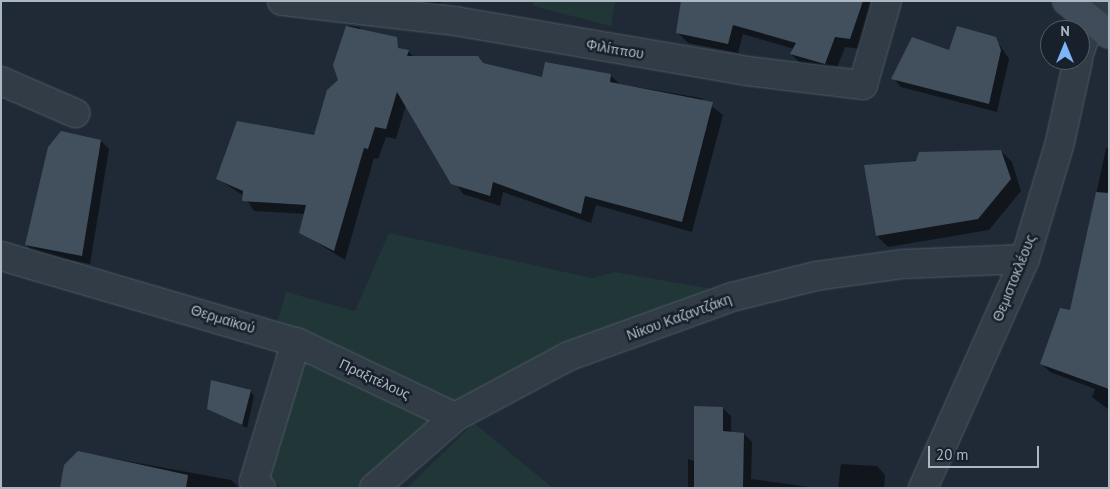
<!DOCTYPE html>
<html>
<head>
<meta charset="utf-8">
<style>
	body { margin:0 }
	#map { position:relative; width:1110px; height:489px; overflow:hidden; background:#1f2a36; font-family:"PT Sans",sans-serif }
	div>[style] { position:absolute }
	[style*='--x'] { left:calc(var(--x)*1px); top:calc(var(--y)*1px); width:calc(var(--w)*1px); rotate:calc(var(--a)*1deg) }
	.green>* { inset:0; background:#213637 }
	.shadow>* { inset:0; background:#0007 }
	.building>* { inset:0; background:#42505e }
	.roads { filter:drop-shadow(0 0 1px #505a65) drop-shadow(0 0 1px #505a65) }
	.street>* { height:28px; margin:-14px; padding:0 14px; transform-origin:14px; border-radius:14px; background:#323c46 }
	.secondary>* { height:28px; margin:-14px; padding:0 14px; transform-origin:14px; border-radius:14px; background:#404c59 }
	span { translate:-50% -50%; white-space:nowrap; text-align:center; line-height:1.15; -webkit-text-stroke:5px #18212b; paint-order:stroke }
	.street-label { font-size:14px; color:#acb7c4 }
	.frame { position:absolute; inset:0; border:2px solid #acb7c4; pointer-events:none }
	.north { position:absolute; left:1040px; top:20px; width:50px; height:50px; box-sizing:border-box; background:#18212b; border:1px solid #535d68; border-radius:50%; rotate:0deg; font-size:14px; font-weight:700; line-height:20px; text-align:center; color:#acb7c4 }
	.north::after { content:''; display:block; margin:auto; width:18px; height:22px; background:#7db6f8; clip-path:polygon(50% 0,100% 100%,50% 72%,0 100%) }
	.scale { position:absolute; left:928px; top:446px; width:111px; height:22px; box-sizing:border-box; border:2px solid #acb7c4; border-top:0; padding-left:6px; font-size:15px; line-height:18px; white-space:nowrap; color:#acb7c4; -webkit-text-stroke:4px #18212b; paint-order:stroke }
</style>
</head>
<body>
<div id="map">
	<div class="green">
		<div style="clip-path:polygon(534px 1px,615px 1px,611px 26px,533px 6px)"></div>
		<div style="clip-path:polygon(389px 233px,592px 278px,615px 272px,723px 291px,452px 411px,275px 330px,286px 292px,355px 311px)"></div>
		<div style="clip-path:polygon(302px 350px,442px 417px,357px 488px,280px 488px,265px 471px)"></div>
		<div style="clip-path:polygon(474px 423px,553px 488px,407px 488px)"></div>
	</div>
	<div class="shadow">
		<div style="clip-path:polygon(366px 1px,445px 1px,425px 10px)"></div>
		<div style="clip-path:polygon(685px 1px,872px 1px,860px 49px,845px 47px,835px 73px,801px 64px,791px 54px,794px 49px,743px 34px,738px 53px,688px 43px,678px 33px)"></div>
		<div style="clip-path:polygon(347px 26px,359px 27px,369px 37px,359px 42px,408px 51px,415px 58px,484px 65px,543px 78px,610px 75px,620px 84px,701px 98px,723px 115px,692px 232px,596px 205px,591px 223px,503px 192px,500px 206px,463px 194px,406px 105px,396px 139px,386px 137px,378px 159px,374px 158px,345px 260px,300px 232px,305px 214px,254px 211px,244px 196px,218px 179px,314px 136px,340px 81px)"></div>
		<div style="clip-path:polygon(995px 38px,1009px 59px,997px 112px,901px 87px,893px 78px,950px 52px)"></div>
		<div style="clip-path:polygon(101px 141px,109px 149px,90px 264px,35px 253px,26px 245px)"></div>
		<div style="clip-path:polygon(1106px 148px,1109px 148px,1109px 410px,1092px 397px,1095px 389px,1050px 372px,1042px 364px,1071px 312px)"></div>
		<div style="clip-path:polygon(1001px 151px,1012px 162px,1021px 191px,989px 230px,888px 247px,877px 236px,865px 166px)"></div>
		<div style="clip-path:polygon(250px 391px,254px 396px,247px 428px,209px 409px)"></div>
		<div style="clip-path:polygon(723px 408px,731px 416px,731px 433px,744px 434px,752px 442px,751px 479px,816px 488px,688px 488px,688px 459px,695px 461px)"></div>
		<div style="clip-path:polygon(78px 452px,231px 480px,239px 488px,60px 488px,65px 466px)"></div>
		<div style="clip-path:polygon(841px 464px,877px 466px,885px 475px,884px 488px,838px 488px)"></div>
	</div>
	<div class="building">
		<div style="clip-path:polygon(681px 1px,863px 1px,850px 39px,835px 37px,825px 64px,790px 54px,796px 43px,733px 25px,728px 44px,676px 33px)"></div>
		<div style="clip-path:polygon(346px 26px,397px 37px,398px 48px,409px 50px,407px 56px,478px 56px,483px 63px,542px 77px,545px 62px,611px 74px,610px 82px,713px 102px,682px 222px,585px 196px,581px 214px,493px 182px,490px 196px,451px 184px,397px 92px,386px 129px,375px 127px,368px 149px,364px 148px,334px 251px,299px 233px,306px 205px,242px 201px,243px 191px,216px 179px,237px 121px,314px 135px,327px 90px,338px 80px,333px 65px)"></div>
		<div style="clip-path:polygon(957px 26px,996px 37px,1001px 50px,989px 104px,891px 79px,912px 37px,949px 50px)"></div>
		<div style="clip-path:polygon(61px 131px,101px 140px,82px 256px,25px 245px,48px 147px)"></div>
		<div style="clip-path:polygon(1001px 150px,1011px 179px,978px 219px,876px 236px,864px 165px,916px 161px,919px 152px)"></div>
		<div style="clip-path:polygon(1096px 192px,1109px 193px,1109px 389px,1040px 364px,1060px 308px,1070px 310px)"></div>
		<div style="clip-path:polygon(211px 380px,251px 390px,242px 425px,207px 409px)"></div>
		<div style="clip-path:polygon(694px 406px,723px 407px,723px 431px,744px 433px,743px 488px,694px 488px)"></div>
		<div style="clip-path:polygon(78px 451px,188px 475px,186px 488px,60px 488px,64px 465px)"></div>
	</div>
	<div class="roads">
		<div class="street">
			<div style="--x:282;--y:1;--w:174;--a:6.6"></div>
			<div style="--x:455;--y:21;--w:296;--a:9.7"></div>
			<div style="--x:747;--y:71;--w:117;--a:6.9"></div>
			<div style="--x:863;--y:85;--w:87;--a:-74.1"></div>
			<div style="--x:1080;--y:51;--w:53;--a:-70.2"></div>
			<div style="--x:1;--y:81;--w:81;--a:23.4"></div>
			<div style="--x:1;--y:256;--w:307;--a:16.3"></div>
			<div style="--x:296;--y:342;--w:145;--a:106.8"></div>
			<div style="--x:254;--y:481;--w:10;--a:45"></div>
			<div style="--x:296;--y:342;--w:176;--a:25.3"></div>
			<div style="--x:374;--y:488;--w:108;--a:-41.2"></div>
			<div style="--x:455;--y:417;--w:129;--a:-28.2"></div>
			<div style="--x:569;--y:356;--w:173;--a:-19.9"></div>
			<div style="--x:732;--y:297;--w:87;--a:-14"></div>
			<div style="--x:816;--y:276;--w:88;--a:-7.9"></div>
			<div style="--x:903;--y:264;--w:122;--a:-2.3"></div>
			<div style="--x:923;--y:488;--w:251;--a:-66"></div>
			<div style="--x:1025;--y:259;--w:122;--a:-73.3"></div>
			<div style="--x:1060;--y:142;--w:84;--a:-77.6"></div>
		</div>
		<div class="secondary">
			<div style="--x:1067;--y:1;--w:53;--a:38.2"></div>
		</div>
	</div>
	<div class="street-label">
		<span style="left:615px;top:49px;rotate:10deg">Φιλίππου</span>
		<span style="left:1014px;top:278px;rotate:-68deg">Θεμιστοκλέους</span>
		<span style="left:679px;top:317px;rotate:-20deg">Νίκου Καζαντζάκη</span>
		<span style="left:223px;top:319px;rotate:17deg">Θερμαϊκού</span>
		<span style="left:375px;top:379px;rotate:25deg">Πραξιτέλους</span>
	</div>
	<div class="frame"></div>
	<div class="north">N</div>
	<div class="scale">20 m</div>
</div>
</body>
</html>
